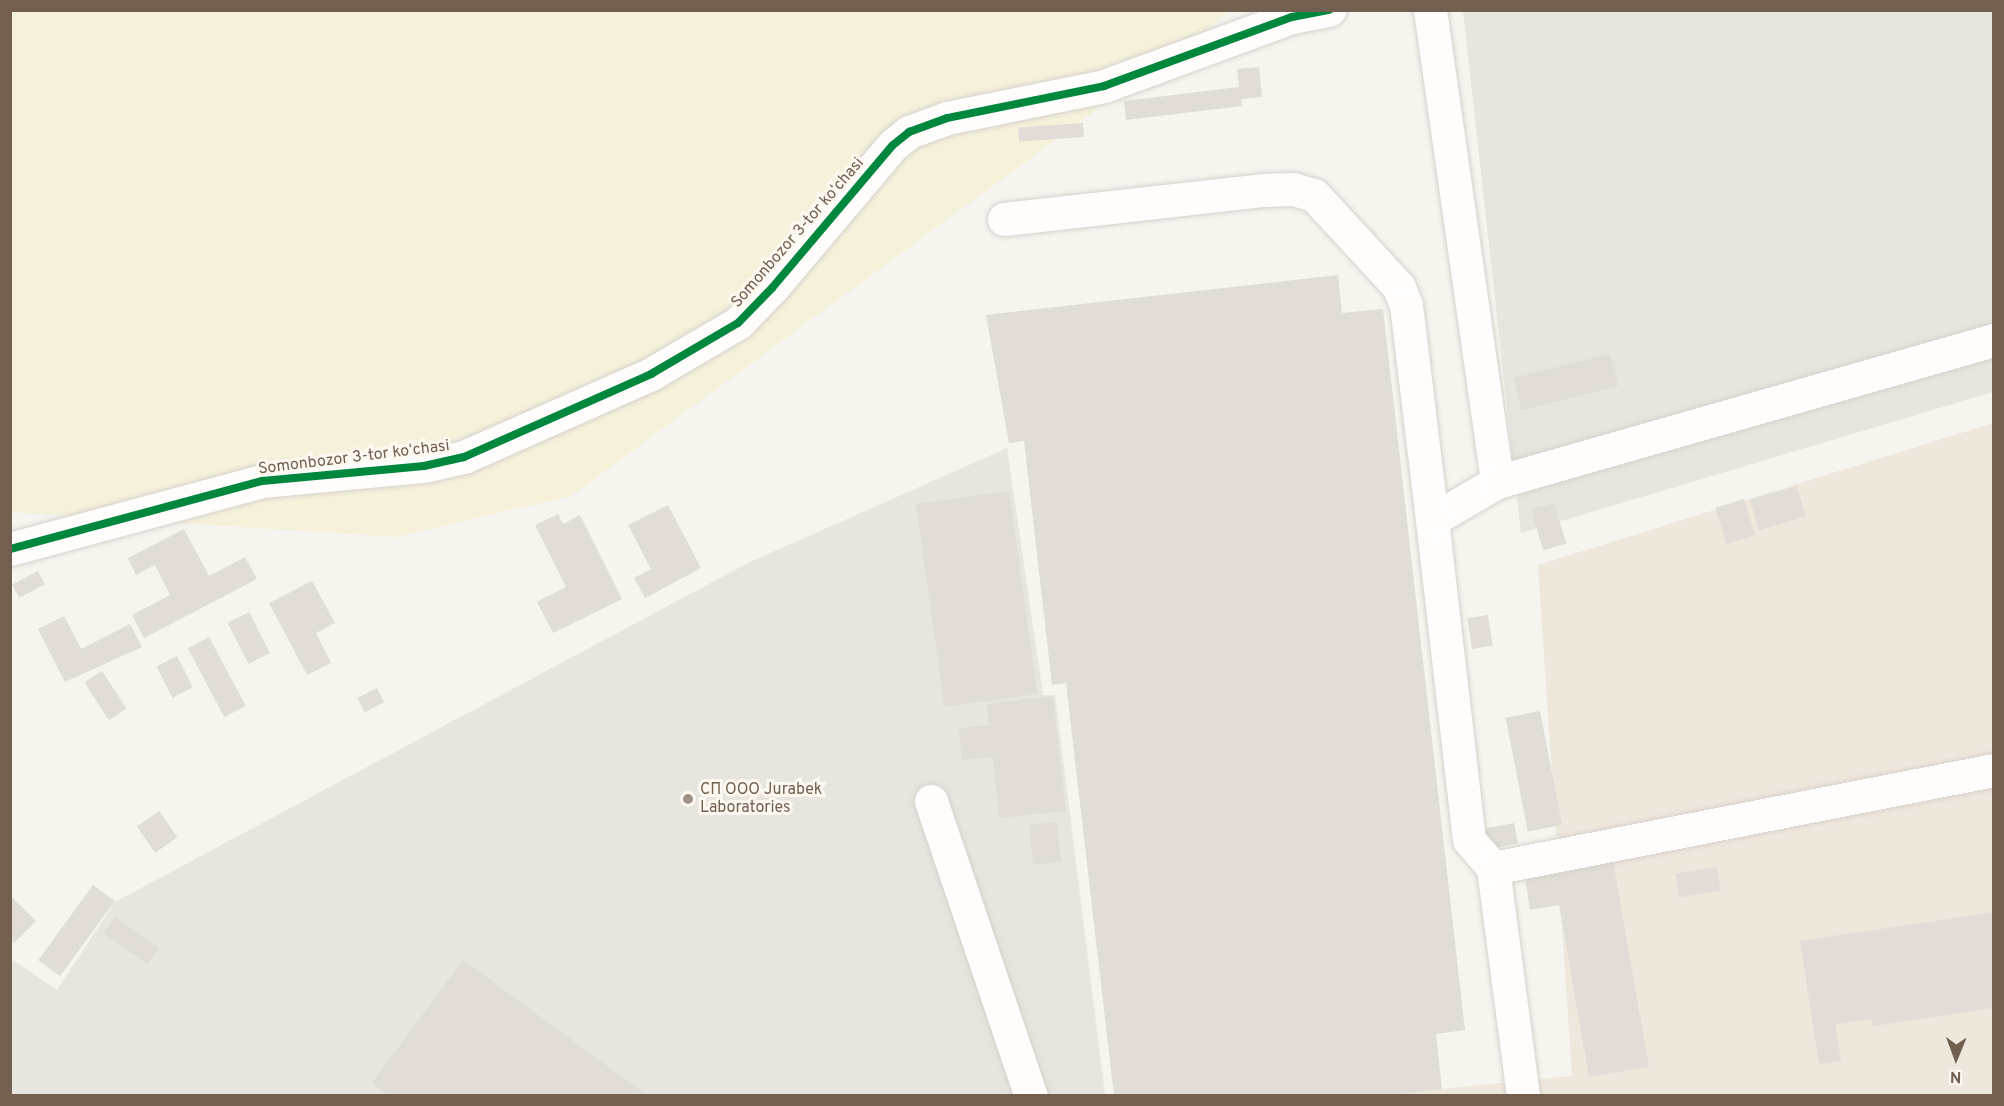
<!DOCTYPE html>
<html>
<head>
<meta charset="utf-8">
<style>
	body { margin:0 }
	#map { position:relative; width:2004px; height:1106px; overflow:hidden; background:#f6f4ee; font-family:Overpass,sans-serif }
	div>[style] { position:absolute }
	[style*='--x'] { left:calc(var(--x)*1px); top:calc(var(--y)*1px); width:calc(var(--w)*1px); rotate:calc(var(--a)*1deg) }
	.residential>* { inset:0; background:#eee7dc }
	.industrial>* { inset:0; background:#e8e4de }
	.sand>* { inset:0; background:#f5f1da }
	.building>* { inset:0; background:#e1dcd5; transform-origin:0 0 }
	.roads { filter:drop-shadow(0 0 2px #d6d1cc) drop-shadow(0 0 2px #d6d1cc) }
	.minor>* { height:33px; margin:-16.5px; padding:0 16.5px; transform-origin:16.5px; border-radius:16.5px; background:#fefdfc }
	.cycleway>* { height:8px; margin:-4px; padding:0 4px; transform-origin:4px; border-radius:4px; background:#00873e }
	.dots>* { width:16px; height:16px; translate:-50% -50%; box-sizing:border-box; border:3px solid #fdf9f0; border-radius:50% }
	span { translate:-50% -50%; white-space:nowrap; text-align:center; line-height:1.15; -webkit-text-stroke:6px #fdf9f0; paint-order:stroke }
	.street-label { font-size:16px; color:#725f50 }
	.poi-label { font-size:16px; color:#725f50 }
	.left { translate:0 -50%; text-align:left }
	.frame { position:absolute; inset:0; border:12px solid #725f50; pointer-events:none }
	.north { position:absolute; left:1926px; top:1028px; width:60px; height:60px; -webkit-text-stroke:4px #fdf9f0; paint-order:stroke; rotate:181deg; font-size:16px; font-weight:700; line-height:24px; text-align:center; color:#725f50 }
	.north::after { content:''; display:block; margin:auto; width:21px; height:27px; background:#725f50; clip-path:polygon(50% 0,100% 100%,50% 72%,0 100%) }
</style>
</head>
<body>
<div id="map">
	<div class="residential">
		<div style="clip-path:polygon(1993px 423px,1993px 1095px,1372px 1096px,1572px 1076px,1538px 565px)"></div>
	</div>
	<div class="industrial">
		<div style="clip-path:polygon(1463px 11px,1993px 11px,1993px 392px,1521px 533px)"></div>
		<div style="clip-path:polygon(1007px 448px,1043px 695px,1055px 695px,1105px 1095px,11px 1095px,10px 958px,57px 990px,115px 902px,748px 563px)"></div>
	</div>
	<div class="sand">
		<div style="clip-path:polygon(10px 11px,1231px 11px,571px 496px,396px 537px,11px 512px)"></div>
	</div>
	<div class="building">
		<div style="clip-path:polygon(1259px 67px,1262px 97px,1241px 99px,1242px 106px,1126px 120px,1124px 101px,1239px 87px,1237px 69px)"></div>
		<div style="left:1083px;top:123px;width:14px;height:65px;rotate:86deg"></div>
		<div style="clip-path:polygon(1338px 275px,1342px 313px,1383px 309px,1465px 1030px,1436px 1034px,1442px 1089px,1383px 1096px,1114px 1096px,1066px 683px,1052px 685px,1024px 441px,1009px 443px,986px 315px)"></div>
		<div style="left:1610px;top:354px;width:33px;height:99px;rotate:76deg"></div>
		<div style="left:1797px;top:486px;width:32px;height:49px;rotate:74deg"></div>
		<div style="left:1009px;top:491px;width:205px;height:94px;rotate:82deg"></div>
		<div style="left:1744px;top:499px;width:38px;height:30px;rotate:73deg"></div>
		<div style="left:1554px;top:503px;width:42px;height:24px;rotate:73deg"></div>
		<div style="clip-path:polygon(668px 505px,701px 568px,645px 598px,634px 578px,651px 569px,628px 525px)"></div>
		<div style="clip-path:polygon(558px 514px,563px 524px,580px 515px,622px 599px,553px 633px,537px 602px,566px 587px,535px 525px)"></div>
		<div style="clip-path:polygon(184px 529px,209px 576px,245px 557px,257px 579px,144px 638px,132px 615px,170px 595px,155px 565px,136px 575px,128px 558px)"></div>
		<div style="left:38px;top:571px;width:15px;height:29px;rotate:62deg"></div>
		<div style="clip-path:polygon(312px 581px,335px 623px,316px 633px,331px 663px,307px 675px,269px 603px)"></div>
		<div style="left:249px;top:612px;width:46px;height:24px;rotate:63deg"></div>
		<div style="left:1488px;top:615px;width:31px;height:21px;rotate:81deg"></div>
		<div style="clip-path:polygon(64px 616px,81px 649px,130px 624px,142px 647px,65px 682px,38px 629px)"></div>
		<div style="left:209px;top:637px;width:78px;height:24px;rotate:62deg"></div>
		<div style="left:177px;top:656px;width:35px;height:23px;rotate:63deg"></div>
		<div style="left:102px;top:671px;width:45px;height:21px;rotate:57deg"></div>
		<div style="left:377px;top:688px;width:16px;height:22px;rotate:63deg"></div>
		<div style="clip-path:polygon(1053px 696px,1066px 811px,999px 818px,993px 757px,962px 760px,959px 729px,989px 725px,987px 704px)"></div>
		<div style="left:1540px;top:711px;width:116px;height:35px;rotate:79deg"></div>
		<div style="left:159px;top:811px;width:32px;height:27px;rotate:55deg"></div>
		<div style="left:1057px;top:822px;width:40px;height:28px;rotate:84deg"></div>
		<div style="left:1514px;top:823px;width:21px;height:35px;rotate:79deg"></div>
		<div style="clip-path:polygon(1613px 862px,1649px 1067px,1589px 1077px,1559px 905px,1530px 910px,1525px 878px)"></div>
		<div style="left:1717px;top:867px;width:24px;height:42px;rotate:81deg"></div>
		<div style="left:93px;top:885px;width:27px;height:93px;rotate:36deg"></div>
		<div style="clip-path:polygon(10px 895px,36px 921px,14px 943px,10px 939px)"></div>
		<div style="clip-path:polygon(1994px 912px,1994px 1008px,1873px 1026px,1872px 1019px,1835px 1024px,1841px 1061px,1819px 1064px,1800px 941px)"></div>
		<div style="left:115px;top:917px;width:54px;height:20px;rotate:35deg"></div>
		<div style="clip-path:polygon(463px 960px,648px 1096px,389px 1096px,372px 1083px)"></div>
	</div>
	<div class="roads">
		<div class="minor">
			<div style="--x:1430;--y:10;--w:477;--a:81.9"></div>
			<div style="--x:1497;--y:482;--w:75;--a:149.7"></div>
			<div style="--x:1432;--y:520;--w:322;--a:83.4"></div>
			<div style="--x:1469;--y:840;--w:37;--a:49"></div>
			<div style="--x:1493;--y:868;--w:230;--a:82.5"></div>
			<div style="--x:1004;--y:219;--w:262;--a:-6.4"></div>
			<div style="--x:1264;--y:190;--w:29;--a:-2"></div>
			<div style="--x:1293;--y:189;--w:22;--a:16"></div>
			<div style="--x:1314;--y:195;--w:125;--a:47.3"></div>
			<div style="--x:1399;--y:287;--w:19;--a:69"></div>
			<div style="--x:1406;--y:305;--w:217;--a:83.1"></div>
			<div style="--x:1497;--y:482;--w:517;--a:-15.95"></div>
			<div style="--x:10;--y:549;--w:261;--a:-15.1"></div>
			<div style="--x:262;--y:481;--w:163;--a:-5.3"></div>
			<div style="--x:424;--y:466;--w:41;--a:-12.7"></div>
			<div style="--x:464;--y:457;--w:205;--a:-23.9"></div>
			<div style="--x:651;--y:374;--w:101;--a:-30.4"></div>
			<div style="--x:738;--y:323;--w:49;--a:-45.8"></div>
			<div style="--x:772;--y:288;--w:187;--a:-49.8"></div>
			<div style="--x:893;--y:145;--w:21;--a:-39"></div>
			<div style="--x:909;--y:132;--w:40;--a:-20.2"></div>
			<div style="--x:947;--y:118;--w:160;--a:-11.5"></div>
			<div style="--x:1104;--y:86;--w:200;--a:-20.2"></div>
			<div style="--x:1292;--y:17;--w:38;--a:-11"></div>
			<div style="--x:931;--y:801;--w:311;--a:71.3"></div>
			<div style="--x:1493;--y:868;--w:510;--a:-11.07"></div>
		</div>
	</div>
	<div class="cycleway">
		<div style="--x:10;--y:549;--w:261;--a:-15.1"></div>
		<div style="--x:262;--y:481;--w:163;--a:-5.3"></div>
		<div style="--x:424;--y:466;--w:41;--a:-12.7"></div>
		<div style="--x:464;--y:457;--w:205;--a:-23.9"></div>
		<div style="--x:651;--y:374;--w:101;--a:-30.4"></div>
		<div style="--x:738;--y:323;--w:49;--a:-45.8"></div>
		<div style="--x:772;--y:288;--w:187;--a:-49.8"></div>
		<div style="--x:893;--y:145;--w:21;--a:-39"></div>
		<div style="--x:909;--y:132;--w:40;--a:-20.2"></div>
		<div style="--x:947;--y:118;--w:160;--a:-11.5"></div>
		<div style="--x:1104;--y:86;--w:200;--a:-20.2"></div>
		<div style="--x:1292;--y:17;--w:38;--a:-11"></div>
	</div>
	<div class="dots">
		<div style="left:688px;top:799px;background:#a09387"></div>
	</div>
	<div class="street-label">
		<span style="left:798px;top:233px;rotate:-49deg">Somonbozor 3-tor koʻchasi</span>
		<span style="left:354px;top:458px;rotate:-7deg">Somonbozor 3-tor koʻchasi</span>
	</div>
	<div class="poi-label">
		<span class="left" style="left:700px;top:799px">СП ООО Jurabek<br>Laboratories</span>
	</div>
	<div class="frame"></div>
	<div class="north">N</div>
</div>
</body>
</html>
